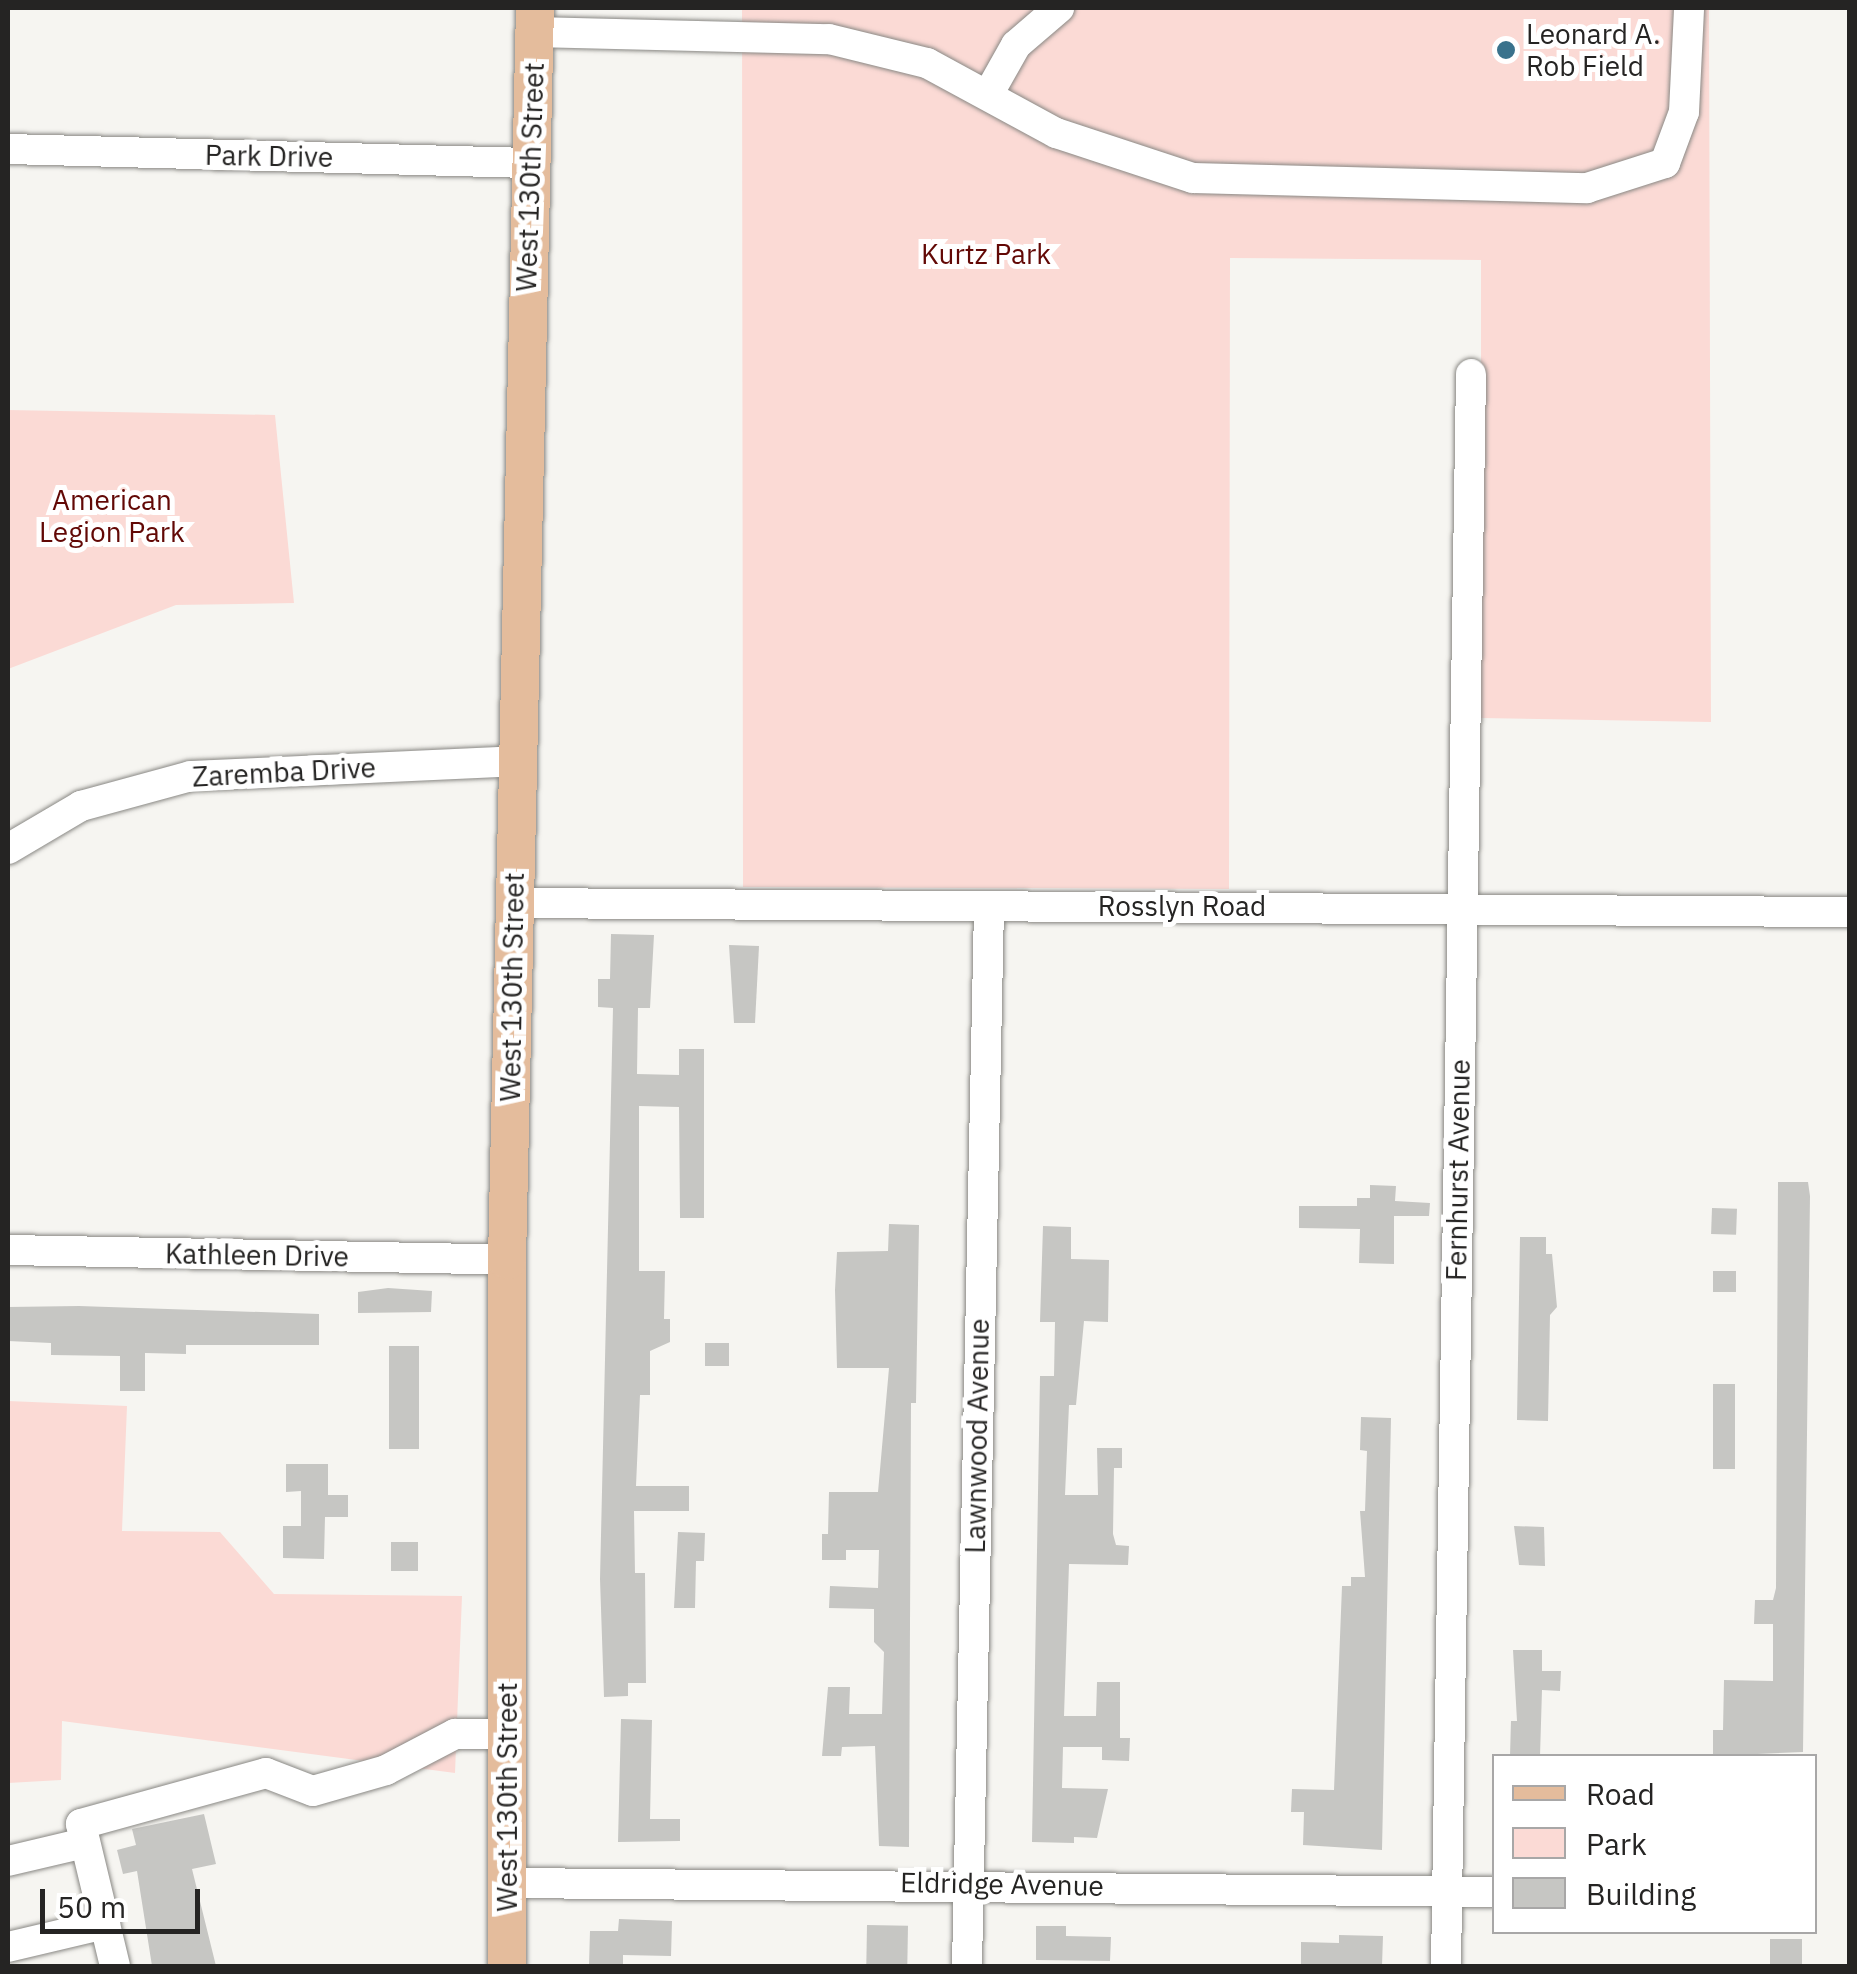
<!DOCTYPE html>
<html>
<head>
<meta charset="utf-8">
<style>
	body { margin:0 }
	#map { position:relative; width:1857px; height:1974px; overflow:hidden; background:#f6f5f1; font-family:"IBM Plex Sans",sans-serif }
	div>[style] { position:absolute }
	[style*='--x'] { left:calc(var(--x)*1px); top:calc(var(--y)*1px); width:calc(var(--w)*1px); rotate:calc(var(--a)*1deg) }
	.green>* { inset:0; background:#fbdad5 }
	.building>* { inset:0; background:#c6c6c3; transform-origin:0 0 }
	.roads { filter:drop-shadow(0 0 2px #898884) drop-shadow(0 0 2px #898884) }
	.minor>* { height:30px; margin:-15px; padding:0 15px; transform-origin:15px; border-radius:15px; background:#fff }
	.major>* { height:38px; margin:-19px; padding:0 19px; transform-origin:19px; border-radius:19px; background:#e4bc9c }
	.dots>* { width:28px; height:28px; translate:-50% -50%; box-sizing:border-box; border:5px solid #fff; border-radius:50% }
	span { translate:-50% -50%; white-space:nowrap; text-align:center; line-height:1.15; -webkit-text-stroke:10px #fff; paint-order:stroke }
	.poi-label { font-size:28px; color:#252423 }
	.left { translate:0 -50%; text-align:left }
	.street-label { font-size:28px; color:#252423 }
	.park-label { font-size:28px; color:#620805 }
	.frame { position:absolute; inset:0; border:10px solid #252423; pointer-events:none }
	.legend { position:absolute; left:1492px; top:1754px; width:325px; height:180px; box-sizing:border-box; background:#fff; border:2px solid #a8a7a7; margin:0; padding:12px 18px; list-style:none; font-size:30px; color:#252423 }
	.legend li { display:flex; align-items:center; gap:20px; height:50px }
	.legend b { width:50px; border:2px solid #a8a7a7 }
	.scale { position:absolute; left:40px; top:1889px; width:160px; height:45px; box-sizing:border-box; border:5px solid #252423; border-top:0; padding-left:12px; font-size:30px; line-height:35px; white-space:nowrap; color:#252423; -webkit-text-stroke:8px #fff; paint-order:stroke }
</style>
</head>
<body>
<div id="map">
	<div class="green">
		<div style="clip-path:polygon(742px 8px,1709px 8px,1711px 722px,1481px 718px,1481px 260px,1230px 258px,1229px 889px,743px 887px)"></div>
		<div style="clip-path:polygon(8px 410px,275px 415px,294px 603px,176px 605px,8px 669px)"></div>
		<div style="clip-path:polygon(8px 1401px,127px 1406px,122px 1531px,220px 1532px,274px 1594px,462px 1596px,455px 1773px,62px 1721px,61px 1780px,8px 1783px)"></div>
	</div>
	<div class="building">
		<div style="clip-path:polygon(611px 934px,654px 935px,650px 1008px,638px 1008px,637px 1074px,679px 1075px,679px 1049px,704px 1049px,704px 1218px,680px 1218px,679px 1107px,639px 1106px,639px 1271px,665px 1271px,664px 1319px,670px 1319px,670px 1342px,650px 1351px,650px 1395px,640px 1395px,636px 1486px,689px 1486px,689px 1511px,634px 1511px,635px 1573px,645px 1573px,646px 1683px,628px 1683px,628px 1696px,604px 1697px,600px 1579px,613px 1008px,598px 1007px,598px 979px,610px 979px)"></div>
		<div style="clip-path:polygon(729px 945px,759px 946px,755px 1023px,734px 1023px)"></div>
		<div style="clip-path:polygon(1778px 1182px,1808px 1182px,1810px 1196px,1803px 1752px,1713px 1756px,1713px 1730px,1723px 1730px,1724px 1680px,1773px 1681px,1773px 1624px,1754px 1624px,1755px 1600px,1773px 1600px,1776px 1588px)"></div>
		<div style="clip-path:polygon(1370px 1185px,1396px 1186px,1395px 1201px,1430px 1203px,1429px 1216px,1394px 1216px,1394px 1264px,1359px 1263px,1360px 1229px,1299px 1228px,1299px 1206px,1357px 1206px,1357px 1198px,1370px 1198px)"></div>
		<div style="left:1712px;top:1208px;width:25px;height:26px;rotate:2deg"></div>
		<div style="clip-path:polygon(889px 1224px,919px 1225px,916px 1403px,911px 1403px,909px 1847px,879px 1846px,875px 1746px,842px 1747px,841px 1756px,822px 1756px,828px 1687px,850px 1687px,849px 1714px,882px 1714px,884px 1652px,874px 1642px,874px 1609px,829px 1608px,830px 1586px,878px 1588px,879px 1550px,846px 1550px,846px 1560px,822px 1560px,822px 1534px,828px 1534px,829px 1492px,878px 1492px,889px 1368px,837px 1368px,835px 1290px,837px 1252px,888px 1251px)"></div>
		<div style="clip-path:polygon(1043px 1226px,1071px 1227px,1071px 1259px,1109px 1260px,1108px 1322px,1084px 1321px,1076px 1405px,1069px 1405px,1065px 1495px,1098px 1495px,1097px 1448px,1122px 1448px,1122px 1468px,1114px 1468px,1113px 1534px,1116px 1545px,1129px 1546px,1128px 1565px,1069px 1564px,1064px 1716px,1096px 1716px,1097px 1682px,1120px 1682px,1120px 1738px,1130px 1738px,1129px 1761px,1102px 1760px,1102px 1747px,1063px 1747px,1062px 1788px,1108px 1789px,1097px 1838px,1074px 1837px,1074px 1843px,1032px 1842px,1040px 1376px,1054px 1376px,1055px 1322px,1040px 1322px)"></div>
		<div style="clip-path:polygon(1520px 1237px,1546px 1237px,1546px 1254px,1552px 1254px,1557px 1307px,1550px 1315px,1548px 1421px,1517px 1420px)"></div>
		<div style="left:1713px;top:1271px;width:23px;height:21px"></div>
		<div style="clip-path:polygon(388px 1288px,432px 1291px,431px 1312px,358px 1313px,358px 1292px)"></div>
		<div style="clip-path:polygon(79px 1306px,319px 1314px,319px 1345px,186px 1345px,186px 1354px,145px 1353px,145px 1391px,120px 1391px,120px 1356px,51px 1355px,51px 1343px,8px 1341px,8px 1307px)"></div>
		<div style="left:705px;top:1343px;width:24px;height:23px"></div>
		<div style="left:389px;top:1346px;width:30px;height:103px"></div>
		<div style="left:1713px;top:1384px;width:22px;height:85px"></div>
		<div style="clip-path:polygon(1361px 1417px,1391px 1418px,1382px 1850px,1303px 1845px,1304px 1812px,1291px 1812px,1292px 1789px,1334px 1790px,1342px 1586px,1351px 1586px,1351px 1577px,1365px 1577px,1360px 1511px,1365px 1511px,1367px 1451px,1360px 1450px)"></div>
		<div style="clip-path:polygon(286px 1464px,328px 1464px,328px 1495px,348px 1495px,348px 1517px,325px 1517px,324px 1559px,283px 1558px,283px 1526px,301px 1526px,301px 1491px,286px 1492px)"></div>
		<div style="clip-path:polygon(1514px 1526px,1544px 1527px,1545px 1566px,1519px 1565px)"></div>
		<div style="clip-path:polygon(678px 1532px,705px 1533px,704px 1561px,696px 1561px,695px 1608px,674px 1608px)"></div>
		<div style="left:391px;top:1542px;width:27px;height:29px"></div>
		<div style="clip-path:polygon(1513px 1650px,1542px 1650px,1542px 1671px,1561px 1671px,1560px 1691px,1542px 1690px,1540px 1756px,1510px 1756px,1511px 1721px,1517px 1721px)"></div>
		<div style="clip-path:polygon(621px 1719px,652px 1720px,650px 1819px,680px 1819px,680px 1841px,618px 1842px)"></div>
		<div style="clip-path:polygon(204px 1814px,216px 1864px,192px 1869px,216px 1966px,152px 1966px,137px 1871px,123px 1874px,117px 1850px,136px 1845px,132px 1829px)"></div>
		<div style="clip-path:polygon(619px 1919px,672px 1921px,671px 1956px,623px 1955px,623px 1966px,589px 1966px,590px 1931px,618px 1931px)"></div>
		<div style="left:867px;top:1925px;width:41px;height:41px;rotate:1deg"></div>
		<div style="clip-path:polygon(1036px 1926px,1066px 1926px,1066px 1936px,1111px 1937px,1110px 1961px,1036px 1960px)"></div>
		<div style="clip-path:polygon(1339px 1935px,1383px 1936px,1382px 1966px,1301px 1965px,1301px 1942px,1339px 1943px)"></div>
		<div style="left:1770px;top:1939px;width:32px;height:27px"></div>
	</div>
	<div class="roads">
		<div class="minor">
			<div style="--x:534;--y:32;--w:295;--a:1.4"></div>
			<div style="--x:829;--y:39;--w:101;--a:13.8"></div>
			<div style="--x:927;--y:63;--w:147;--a:28.5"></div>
			<div style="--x:1056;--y:133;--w:144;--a:18.2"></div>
			<div style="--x:1193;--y:178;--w:394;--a:1.5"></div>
			<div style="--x:1587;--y:188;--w:82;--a:-17.8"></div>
			<div style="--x:1665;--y:163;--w:54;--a:-69.6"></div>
			<div style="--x:1684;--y:112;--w:104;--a:-87.2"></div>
			<div style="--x:989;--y:93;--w:55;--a:-60.6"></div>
			<div style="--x:1016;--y:45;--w:57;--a:-40.7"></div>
			<div style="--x:8;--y:149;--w:522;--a:1.54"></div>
			<div style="--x:8;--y:849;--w:85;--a:-30.5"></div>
			<div style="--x:81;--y:806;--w:114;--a:-15.3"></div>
			<div style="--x:191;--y:776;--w:326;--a:-2.6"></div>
			<div style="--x:514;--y:903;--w:1336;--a:0.39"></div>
			<div style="--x:8;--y:1250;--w:499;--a:1.1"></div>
			<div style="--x:8;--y:1861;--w:79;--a:-13.2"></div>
			<div style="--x:509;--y:1883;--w:985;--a:0.52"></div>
			<div style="--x:8;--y:1947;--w:100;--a:-13.3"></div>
			<div style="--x:115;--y:1966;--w:146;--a:-103.5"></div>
			<div style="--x:81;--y:1824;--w:192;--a:-15.4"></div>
			<div style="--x:266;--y:1773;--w:50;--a:21"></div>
			<div style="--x:313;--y:1791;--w:76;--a:-16"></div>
			<div style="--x:386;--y:1770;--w:78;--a:-27.6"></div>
			<div style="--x:455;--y:1734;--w:53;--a:0"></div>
			<div style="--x:967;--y:1966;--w:1060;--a:-88.81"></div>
			<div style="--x:1446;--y:1966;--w:1592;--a:-89.1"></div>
		</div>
		<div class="major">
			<div style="--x:507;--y:1966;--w:706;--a:-90"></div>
			<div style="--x:507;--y:1260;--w:1252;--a:-88.72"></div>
		</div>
	</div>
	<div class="dots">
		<div style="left:1506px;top:50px;background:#3a728c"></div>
	</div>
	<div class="poi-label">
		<span class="left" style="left:1526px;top:50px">Leonard A.<br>Rob Field</span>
	</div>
	<div class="street-label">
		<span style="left:269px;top:156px;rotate:1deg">Park Drive</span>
		<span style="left:530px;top:177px;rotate:-88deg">West 130th Street</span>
		<span style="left:284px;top:772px;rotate:-3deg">Zaremba Drive</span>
		<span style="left:1182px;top:906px">Rosslyn Road</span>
		<span style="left:512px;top:987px;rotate:-89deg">West 130th Street</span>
		<span style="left:1458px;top:1170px;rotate:-89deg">Fernhurst Avenue</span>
		<span style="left:257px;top:1255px;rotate:1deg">Kathleen Drive</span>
		<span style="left:977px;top:1436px;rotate:-89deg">Lawnwood Avenue</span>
		<span style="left:507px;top:1797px;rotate:-90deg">West 130th Street</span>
		<span style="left:1002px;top:1884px;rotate:1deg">Eldridge Avenue</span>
	</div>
	<div class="park-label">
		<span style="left:986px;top:254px">Kurtz Park</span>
		<span style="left:112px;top:516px">American<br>Legion Park</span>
	</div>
	<div class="frame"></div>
	<ul class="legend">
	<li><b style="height:12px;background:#e4bc9c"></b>Road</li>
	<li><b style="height:28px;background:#fbdad5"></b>Park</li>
	<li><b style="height:28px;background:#c6c6c3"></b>Building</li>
	</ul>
	<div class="scale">50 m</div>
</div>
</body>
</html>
